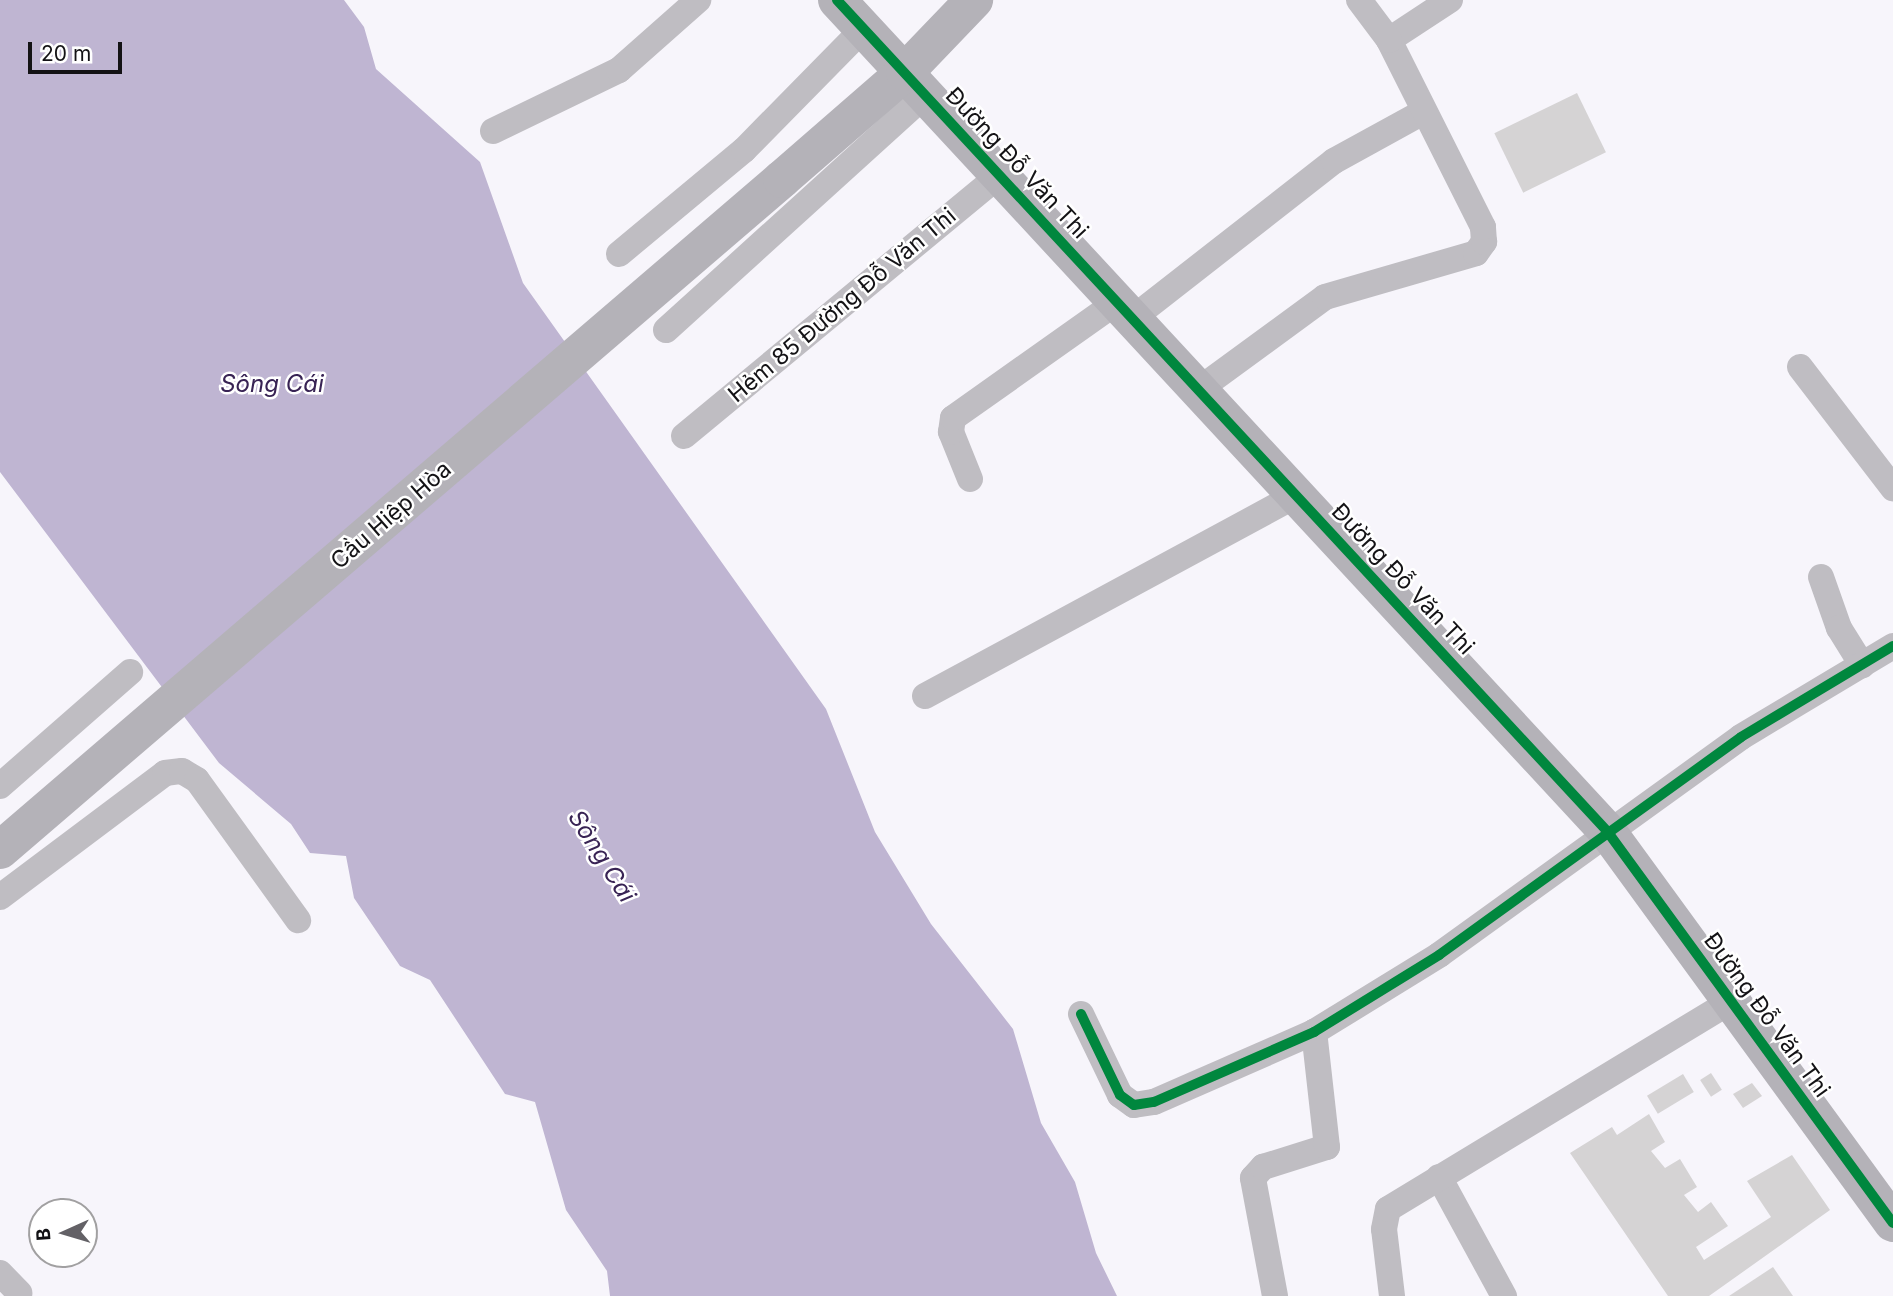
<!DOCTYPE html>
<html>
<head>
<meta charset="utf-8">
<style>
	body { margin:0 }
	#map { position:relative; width:1893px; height:1296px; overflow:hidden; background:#f7f5fb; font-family:Inter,sans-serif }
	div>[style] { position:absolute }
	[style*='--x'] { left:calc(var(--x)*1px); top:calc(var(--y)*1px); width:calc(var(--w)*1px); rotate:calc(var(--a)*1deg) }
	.water>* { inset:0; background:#bfb5d2 }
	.building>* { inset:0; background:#d5d3d4; transform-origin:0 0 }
	.street>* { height:26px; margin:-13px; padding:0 13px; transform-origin:13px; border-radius:13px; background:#bfbdc2 }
	.secondary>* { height:38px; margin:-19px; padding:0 19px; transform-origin:19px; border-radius:19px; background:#b4b2b8 }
	.cycleway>* { height:10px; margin:-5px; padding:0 5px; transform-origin:5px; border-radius:5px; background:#00873e }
	span { translate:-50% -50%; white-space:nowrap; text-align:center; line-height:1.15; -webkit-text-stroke:5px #fff; paint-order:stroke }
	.street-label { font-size:23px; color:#131215 }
	.water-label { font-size:24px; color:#382354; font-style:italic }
	.north { position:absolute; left:28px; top:1198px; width:70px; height:70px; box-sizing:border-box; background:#fff; border:2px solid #a1a0a1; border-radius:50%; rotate:266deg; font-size:19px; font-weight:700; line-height:28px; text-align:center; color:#131215 }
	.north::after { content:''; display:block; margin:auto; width:24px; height:32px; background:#636166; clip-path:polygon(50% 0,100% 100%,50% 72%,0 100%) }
	.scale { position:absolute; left:28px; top:42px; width:94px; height:32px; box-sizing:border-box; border:4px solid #131215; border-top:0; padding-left:9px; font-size:21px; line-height:24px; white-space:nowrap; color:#131215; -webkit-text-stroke:5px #fff; paint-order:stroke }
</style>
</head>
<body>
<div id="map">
	<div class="water">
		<div style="clip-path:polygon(0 0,344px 0,364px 27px,376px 69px,480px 162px,523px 283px,826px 709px,875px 832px,931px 924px,1013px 1029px,1041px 1123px,1075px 1182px,1096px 1253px,1117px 1296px,610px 1296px,607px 1271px,566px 1210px,535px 1102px,505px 1094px,430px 980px,400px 966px,354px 898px,346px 856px,310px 853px,291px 824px,219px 763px,0 472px)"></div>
	</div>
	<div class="building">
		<div style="left:1577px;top:93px;width:66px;height:92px;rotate:64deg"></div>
		<div style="left:1711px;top:1073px;width:20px;height:13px;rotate:57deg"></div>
		<div style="left:1683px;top:1074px;width:21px;height:42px;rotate:59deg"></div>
		<div style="clip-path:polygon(1752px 1083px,1762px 1096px,1743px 1108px,1733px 1094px)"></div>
		<div style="clip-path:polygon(1649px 1114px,1665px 1142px,1651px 1151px,1665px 1168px,1680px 1159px,1697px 1187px,1684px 1195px,1698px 1212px,1711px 1202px,1728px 1226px,1696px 1247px,1704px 1260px,1771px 1217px,1747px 1181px,1792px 1155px,1830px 1210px,1709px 1296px,1668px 1296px,1570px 1153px,1612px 1127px,1617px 1135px)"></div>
		<div style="clip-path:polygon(1773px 1267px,1793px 1296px,1729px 1296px)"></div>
	</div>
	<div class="street">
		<div style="--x:1389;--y:40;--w:73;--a:-33.3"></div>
		<div style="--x:493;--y:131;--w:140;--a:-25.8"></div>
		<div style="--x:619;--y:70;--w:106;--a:-41.5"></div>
		<div style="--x:619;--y:254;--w:163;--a:-39.8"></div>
		<div style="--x:744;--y:150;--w:171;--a:-45.5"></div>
		<div style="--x:1133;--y:318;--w:255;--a:-38"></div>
		<div style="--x:1334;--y:161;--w:102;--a:-28.8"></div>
		<div style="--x:666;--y:330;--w:350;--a:-42.2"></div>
		<div style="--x:1800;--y:367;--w:153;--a:52.5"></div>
		<div style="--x:1198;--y:390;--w:157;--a:-36.2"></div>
		<div style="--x:1325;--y:297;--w:157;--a:-16.2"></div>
		<div style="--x:1476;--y:253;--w:14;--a:-54"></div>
		<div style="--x:1484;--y:242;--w:15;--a:-94"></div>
		<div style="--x:1483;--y:227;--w:209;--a:-116.7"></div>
		<div style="--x:1389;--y:40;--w:50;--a:-126.9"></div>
		<div style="--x:684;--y:436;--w:410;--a:-39.6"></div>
		<div style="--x:970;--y:479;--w:51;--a:-112"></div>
		<div style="--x:951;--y:432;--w:14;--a:-82"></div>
		<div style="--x:953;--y:418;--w:201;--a:-35.3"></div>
		<div style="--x:1821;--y:577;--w:54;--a:70.6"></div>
		<div style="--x:1839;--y:628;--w:44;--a:58.1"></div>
		<div style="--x:925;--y:696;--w:422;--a:-28.4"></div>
		<div style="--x:0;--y:786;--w:173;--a:-41.2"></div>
		<div style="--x:0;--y:897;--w:206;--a:-36.9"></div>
		<div style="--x:165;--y:773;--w:17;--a:-7"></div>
		<div style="--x:182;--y:771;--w:17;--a:31"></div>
		<div style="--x:197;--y:780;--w:173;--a:54.2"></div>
		<div style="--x:1081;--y:1014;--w:90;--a:64.3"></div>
		<div style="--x:1120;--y:1095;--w:17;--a:36"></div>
		<div style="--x:1134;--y:1105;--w:20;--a:-9"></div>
		<div style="--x:1154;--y:1102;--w:175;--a:-23.6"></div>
		<div style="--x:1314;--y:1032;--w:147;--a:-31.6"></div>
		<div style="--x:1439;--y:955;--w:372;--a:-35.8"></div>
		<div style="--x:1741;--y:737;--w:177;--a:-30.9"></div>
		<div style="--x:1439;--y:1177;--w:136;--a:61.4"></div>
		<div style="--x:0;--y:1273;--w:28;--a:46"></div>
		<div style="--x:1275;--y:1296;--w:120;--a:-100.6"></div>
		<div style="--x:1253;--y:1178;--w:15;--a:-48"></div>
		<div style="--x:1263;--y:1167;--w:67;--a:-17.4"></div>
		<div style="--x:1327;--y:1147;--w:116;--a:-96.4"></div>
		<div style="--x:1392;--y:1296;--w:67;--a:-96.8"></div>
		<div style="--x:1384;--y:1229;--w:20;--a:-79"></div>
		<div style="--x:1388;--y:1209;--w:401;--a:-31.2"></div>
	</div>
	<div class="secondary">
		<div style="--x:837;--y:0;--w:1133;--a:47.18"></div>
		<div style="--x:1607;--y:831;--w:485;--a:53.9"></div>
		<div style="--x:0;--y:850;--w:1030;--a:-40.63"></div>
		<div style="--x:782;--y:179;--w:163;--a:-41"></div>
		<div style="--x:905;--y:72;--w:100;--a:-46.2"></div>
	</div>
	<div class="cycleway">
		<div style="--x:837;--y:0;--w:1133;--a:47.18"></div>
		<div style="--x:1607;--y:831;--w:485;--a:53.9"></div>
		<div style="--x:1081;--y:1014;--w:90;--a:64.3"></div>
		<div style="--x:1120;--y:1095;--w:17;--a:36"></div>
		<div style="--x:1134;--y:1105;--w:20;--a:-9"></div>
		<div style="--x:1154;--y:1102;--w:175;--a:-23.6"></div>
		<div style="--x:1314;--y:1032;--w:147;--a:-31.6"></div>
		<div style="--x:1439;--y:955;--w:372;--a:-35.8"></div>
		<div style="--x:1741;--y:737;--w:177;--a:-30.9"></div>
	</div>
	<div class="street-label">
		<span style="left:1017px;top:163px;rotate:47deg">Đường Đỗ Văn Thi</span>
		<span style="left:842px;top:305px;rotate:-40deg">Hẻm 85 Đường Đỗ Văn Thi</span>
		<span style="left:391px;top:515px;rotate:-41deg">Cầu Hiệp Hòa</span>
		<span style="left:1403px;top:579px;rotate:47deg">Đường Đỗ Văn Thi</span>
		<span style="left:1767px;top:1015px;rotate:54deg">Đường Đỗ Văn Thi</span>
	</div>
	<div class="water-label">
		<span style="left:272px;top:384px">Sông Cái</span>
		<span style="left:602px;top:856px;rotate:58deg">Sông Cái</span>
	</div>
	<div class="north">B</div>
	<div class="scale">20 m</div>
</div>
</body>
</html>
